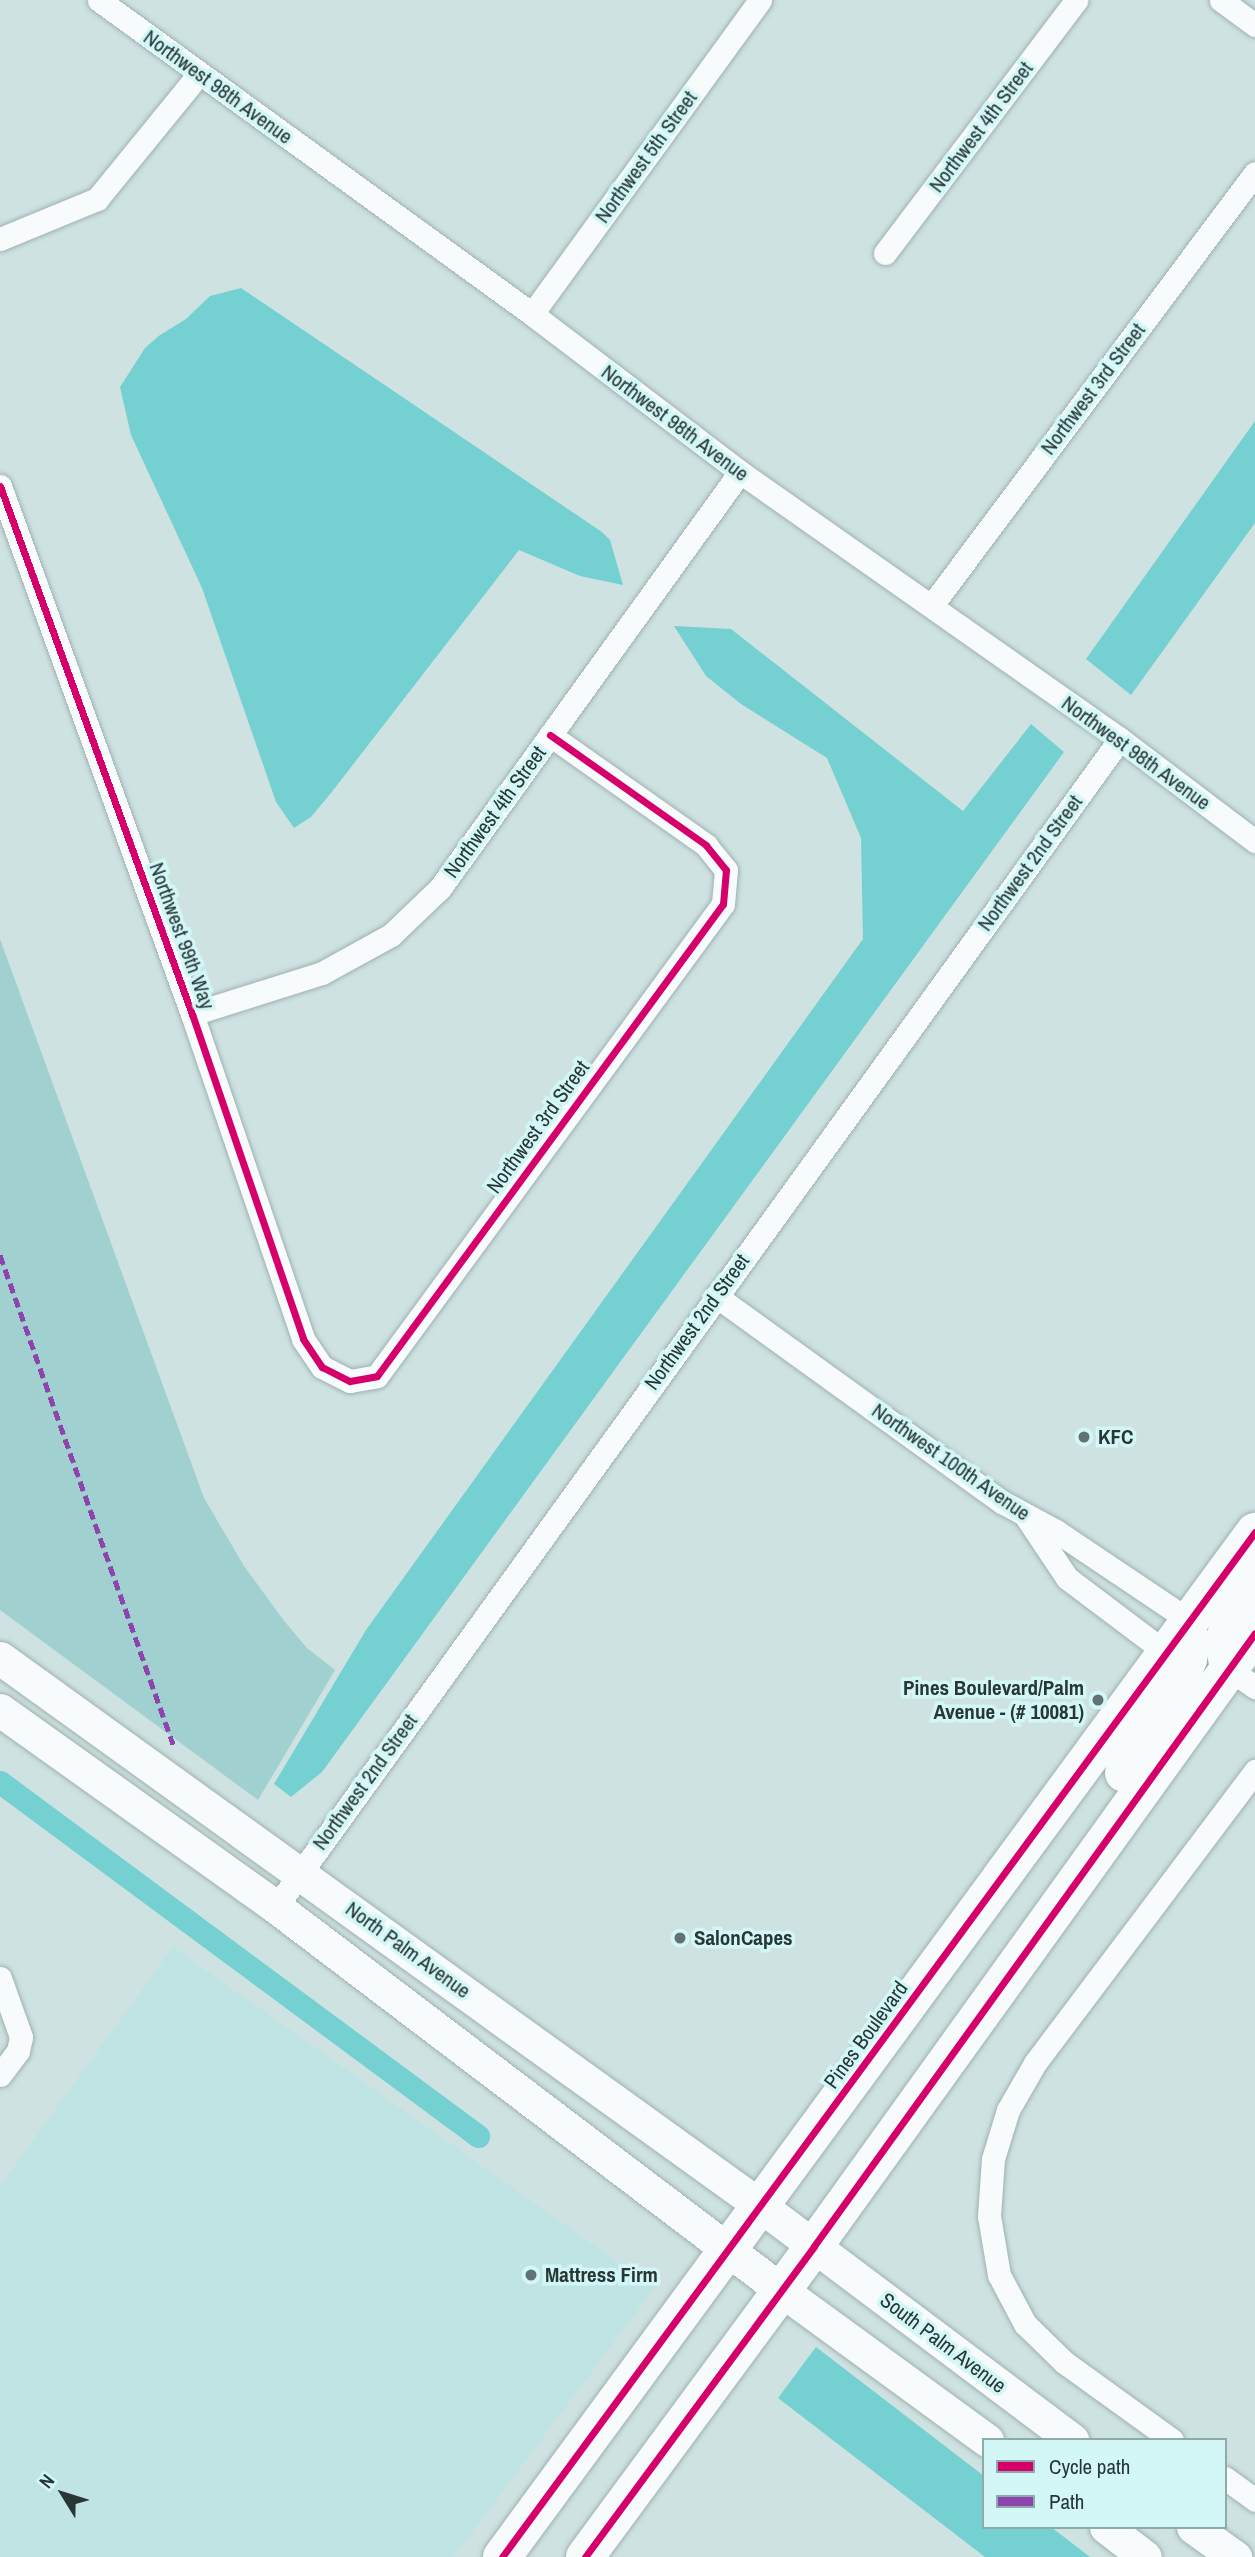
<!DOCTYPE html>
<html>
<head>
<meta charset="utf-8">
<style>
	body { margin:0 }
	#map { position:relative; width:1255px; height:2557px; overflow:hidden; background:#cee2e2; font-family:"Archivo Narrow",sans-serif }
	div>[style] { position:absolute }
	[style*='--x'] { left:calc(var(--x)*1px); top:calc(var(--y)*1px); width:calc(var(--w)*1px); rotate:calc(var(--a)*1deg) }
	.built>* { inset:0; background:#c0e3e3 }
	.green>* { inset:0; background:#a0d0d0 }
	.water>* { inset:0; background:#75d0d1 }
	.canal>* { height:23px; margin:-11.5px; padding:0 11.5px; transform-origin:11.5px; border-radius:11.5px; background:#75d0d1 }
	.roads { filter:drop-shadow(0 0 2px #a0b0b0) drop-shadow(0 0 2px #a0b0b0) }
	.minor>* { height:23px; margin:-11.5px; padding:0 11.5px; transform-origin:11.5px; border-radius:11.5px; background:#f8fbfb }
	.secondary>* { height:33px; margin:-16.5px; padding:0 16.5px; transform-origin:16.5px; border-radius:16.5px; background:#f8fbfb }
	.trunk>* { height:38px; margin:-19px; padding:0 19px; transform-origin:19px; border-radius:19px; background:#f8fbfb }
	.quiet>* { height:5px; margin-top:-2.5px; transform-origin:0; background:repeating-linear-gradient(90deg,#8e44ad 0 10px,transparent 0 15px) }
	.cycleway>* { height:7px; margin:-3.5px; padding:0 3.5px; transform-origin:3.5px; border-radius:3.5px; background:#d6006c }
	.dots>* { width:19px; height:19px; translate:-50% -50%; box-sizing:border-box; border:4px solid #d3f7f7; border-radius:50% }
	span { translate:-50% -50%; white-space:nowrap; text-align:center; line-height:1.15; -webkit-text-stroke:7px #d3f7f7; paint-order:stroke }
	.street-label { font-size:21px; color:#283636 }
	.poi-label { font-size:21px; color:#283636; font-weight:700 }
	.left { translate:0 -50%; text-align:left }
	.right { translate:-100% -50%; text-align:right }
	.legend { position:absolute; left:982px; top:2438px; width:245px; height:91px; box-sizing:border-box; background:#d3f7f7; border:2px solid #8faaaa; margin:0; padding:9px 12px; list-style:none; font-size:21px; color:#283636 }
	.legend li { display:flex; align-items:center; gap:14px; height:35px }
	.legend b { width:35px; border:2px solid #8faaaa }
	.north { position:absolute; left:28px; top:2459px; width:70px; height:70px; -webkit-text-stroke:5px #d3f7f7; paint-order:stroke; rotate:308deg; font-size:19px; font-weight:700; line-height:28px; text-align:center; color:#283636 }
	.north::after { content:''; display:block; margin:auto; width:24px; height:32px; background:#283636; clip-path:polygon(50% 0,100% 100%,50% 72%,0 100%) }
</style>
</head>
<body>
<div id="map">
	<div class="built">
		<div style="clip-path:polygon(173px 1947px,654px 2288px,454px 2557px,0 2557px,0 2186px)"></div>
	</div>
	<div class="green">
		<div style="clip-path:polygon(0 939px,204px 1498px,244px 1566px,285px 1622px,307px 1648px,335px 1670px,258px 1800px,0 1610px)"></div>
	</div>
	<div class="water">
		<div style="clip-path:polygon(241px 288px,602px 532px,610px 540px,623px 585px,580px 576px,519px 550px,331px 793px,311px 817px,294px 828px,276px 802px,202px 588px,131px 435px,120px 387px,145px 348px,160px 335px,186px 319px,210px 296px)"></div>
		<div style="clip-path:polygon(1255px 421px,1255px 523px,1131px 695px,1086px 659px)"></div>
		<div style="clip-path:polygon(674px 626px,731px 629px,963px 811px,1031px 724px,1064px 752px,322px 1772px,291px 1797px,274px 1784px,366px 1630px,863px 939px,861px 838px,827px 758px,741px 704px,706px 676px)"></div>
		<div style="clip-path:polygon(816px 2347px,984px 2476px,984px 2527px,1051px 2527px,1090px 2557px,985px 2557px,778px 2398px)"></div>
	</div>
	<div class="canal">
		<div style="--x:0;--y:1782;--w:595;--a:36.52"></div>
	</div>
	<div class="roads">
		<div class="minor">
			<div style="--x:99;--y:0;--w:535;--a:35.95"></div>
			<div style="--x:532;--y:314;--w:261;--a:37.2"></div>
			<div style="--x:740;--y:472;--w:464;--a:35.1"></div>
			<div style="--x:1120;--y:739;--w:169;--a:37.1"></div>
			<div style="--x:1221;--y:0;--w:42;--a:36.3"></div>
			<div style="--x:0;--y:239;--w:105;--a:-22.4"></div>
			<div style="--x:97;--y:199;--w:161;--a:-50.8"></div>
			<div style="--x:885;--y:253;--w:317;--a:-52.9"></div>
			<div style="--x:532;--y:314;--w:388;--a:-54"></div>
			<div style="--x:0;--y:486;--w:562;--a:70.02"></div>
			<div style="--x:192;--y:1014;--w:343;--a:71.1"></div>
			<div style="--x:303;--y:1339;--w:34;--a:56"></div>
			<div style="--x:322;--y:1367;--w:31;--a:27"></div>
			<div style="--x:350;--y:1381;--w:27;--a:-10"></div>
			<div style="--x:377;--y:1376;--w:585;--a:-53.76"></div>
			<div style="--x:723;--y:904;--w:34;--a:-85"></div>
			<div style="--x:726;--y:870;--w:32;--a:-129"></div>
			<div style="--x:706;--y:845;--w:191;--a:-144.8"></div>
			<div style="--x:932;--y:605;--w:539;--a:-53.22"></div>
			<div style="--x:192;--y:1014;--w:136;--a:-17.5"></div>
			<div style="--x:322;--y:973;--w:79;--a:-28.8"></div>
			<div style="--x:391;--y:935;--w:68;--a:-43.8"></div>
			<div style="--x:440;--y:888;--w:513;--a:-54.2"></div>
			<div style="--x:716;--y:1296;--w:352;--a:35.8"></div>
			<div style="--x:1002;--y:1502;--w:61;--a:28.2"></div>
			<div style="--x:1056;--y:1531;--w:161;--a:33.9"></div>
			<div style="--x:1027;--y:1518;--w:72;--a:56.3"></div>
			<div style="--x:1067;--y:1578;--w:126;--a:37"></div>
			<div style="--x:1229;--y:1669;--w:32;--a:35"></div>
			<div style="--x:276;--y:1907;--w:1441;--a:-54.15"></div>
			<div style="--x:0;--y:1978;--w:63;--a:70.4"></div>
			<div style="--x:21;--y:2037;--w:14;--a:102"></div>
			<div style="--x:18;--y:2051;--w:30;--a:127"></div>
			<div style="--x:1172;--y:2440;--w:133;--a:-144.2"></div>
			<div style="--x:1064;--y:2362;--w:54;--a:-135.7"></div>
			<div style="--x:1025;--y:2324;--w:55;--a:-118"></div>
			<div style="--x:999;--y:2275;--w:60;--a:-99.6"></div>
			<div style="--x:989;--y:2216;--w:57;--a:-86"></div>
			<div style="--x:993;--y:2159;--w:51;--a:-73"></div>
			<div style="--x:1008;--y:2110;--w:54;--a:-60.1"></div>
			<div style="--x:1035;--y:2063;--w:366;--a:-53"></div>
			<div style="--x:1225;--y:2478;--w:37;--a:36"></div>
		</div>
		<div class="secondary">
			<div style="--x:0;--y:1658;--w:939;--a:35.77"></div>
			<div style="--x:762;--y:2207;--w:388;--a:36.9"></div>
			<div style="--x:0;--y:1710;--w:339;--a:35.5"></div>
			<div style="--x:276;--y:1907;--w:634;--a:37.18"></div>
			<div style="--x:781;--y:2290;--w:255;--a:36.1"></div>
			<div style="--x:1106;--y:2527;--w:49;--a:37.6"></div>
			<div style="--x:1193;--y:2527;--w:52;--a:35.5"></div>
		</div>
		<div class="trunk">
			<div style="--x:1229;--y:1669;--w:28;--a:-100"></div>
			<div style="--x:1224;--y:1641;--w:28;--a:-71"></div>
			<div style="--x:1233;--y:1615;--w:40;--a:-56"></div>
			<div style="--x:1124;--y:1773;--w:109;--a:-58.9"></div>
			<div style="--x:1180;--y:1680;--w:22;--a:-69"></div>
			<div style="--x:1188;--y:1659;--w:19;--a:-81"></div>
			<div style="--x:502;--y:2557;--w:1272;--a:-53.7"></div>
			<div style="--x:585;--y:2557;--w:386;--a:-53.6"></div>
			<div style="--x:814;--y:2246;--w:755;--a:-54.27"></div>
		</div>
	</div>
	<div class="quiet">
		<div style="--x:0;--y:1255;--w:519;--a:70.52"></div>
	</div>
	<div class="cycleway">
		<div style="--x:0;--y:486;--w:562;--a:70.02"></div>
		<div style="--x:192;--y:1014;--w:343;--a:71.1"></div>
		<div style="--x:303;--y:1339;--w:34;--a:56"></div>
		<div style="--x:322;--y:1367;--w:31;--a:27"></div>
		<div style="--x:350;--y:1381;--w:27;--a:-10"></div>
		<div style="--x:377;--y:1376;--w:585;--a:-53.76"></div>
		<div style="--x:723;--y:904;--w:34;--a:-85"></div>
		<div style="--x:726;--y:870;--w:32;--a:-129"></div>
		<div style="--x:706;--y:845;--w:191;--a:-144.8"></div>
		<div style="--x:502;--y:2557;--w:1272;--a:-53.7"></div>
		<div style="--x:585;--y:2557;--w:386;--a:-53.6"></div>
		<div style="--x:814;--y:2246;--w:755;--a:-54.27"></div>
	</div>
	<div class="dots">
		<div style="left:1084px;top:1437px;background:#627272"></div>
		<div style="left:1098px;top:1700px;background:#627272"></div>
		<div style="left:680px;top:1938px;background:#627272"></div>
		<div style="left:531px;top:2275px;background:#627272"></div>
	</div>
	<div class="street-label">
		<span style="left:218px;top:87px;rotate:36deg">Northwest 98th Avenue</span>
		<span style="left:981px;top:127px;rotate:-53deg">Northwest 4th Street</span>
		<span style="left:646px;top:157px;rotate:-54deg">Northwest 5th Street</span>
		<span style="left:1093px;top:389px;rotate:-53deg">Northwest 3rd Street</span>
		<span style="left:675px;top:423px;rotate:37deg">Northwest 98th Avenue</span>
		<span style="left:1136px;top:753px;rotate:36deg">Northwest 98th Avenue</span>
		<span style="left:495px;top:812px;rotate:-54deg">Northwest 4th Street</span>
		<span style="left:1030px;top:863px;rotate:-54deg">Northwest 2nd Street</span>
		<span style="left:182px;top:936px;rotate:70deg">Northwest 99th Way</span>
		<span style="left:538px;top:1127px;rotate:-54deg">Northwest 3rd Street</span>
		<span style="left:697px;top:1322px;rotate:-54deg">Northwest 2nd Street</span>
		<span style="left:951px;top:1462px;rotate:35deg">Northwest 100th Avenue</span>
		<span style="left:365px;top:1782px;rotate:-54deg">Northwest 2nd Street</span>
		<span style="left:408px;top:1950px;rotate:36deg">North Palm Avenue</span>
		<span style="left:866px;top:2035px;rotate:-54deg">Pines Boulevard</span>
		<span style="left:943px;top:2343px;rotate:37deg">South Palm Avenue</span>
	</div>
	<div class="poi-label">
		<span class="left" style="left:1098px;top:1437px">KFC</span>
		<span class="right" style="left:1084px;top:1700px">Pines Boulevard/Palm<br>Avenue - (# 10081)</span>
		<span class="left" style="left:694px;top:1938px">SalonCapes</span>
		<span class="left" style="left:545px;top:2275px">Mattress Firm</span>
	</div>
	<ul class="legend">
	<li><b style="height:9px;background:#d6006c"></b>Cycle path</li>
	<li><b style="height:9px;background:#8e44ad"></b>Path</li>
	</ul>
	<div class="north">N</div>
</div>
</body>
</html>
